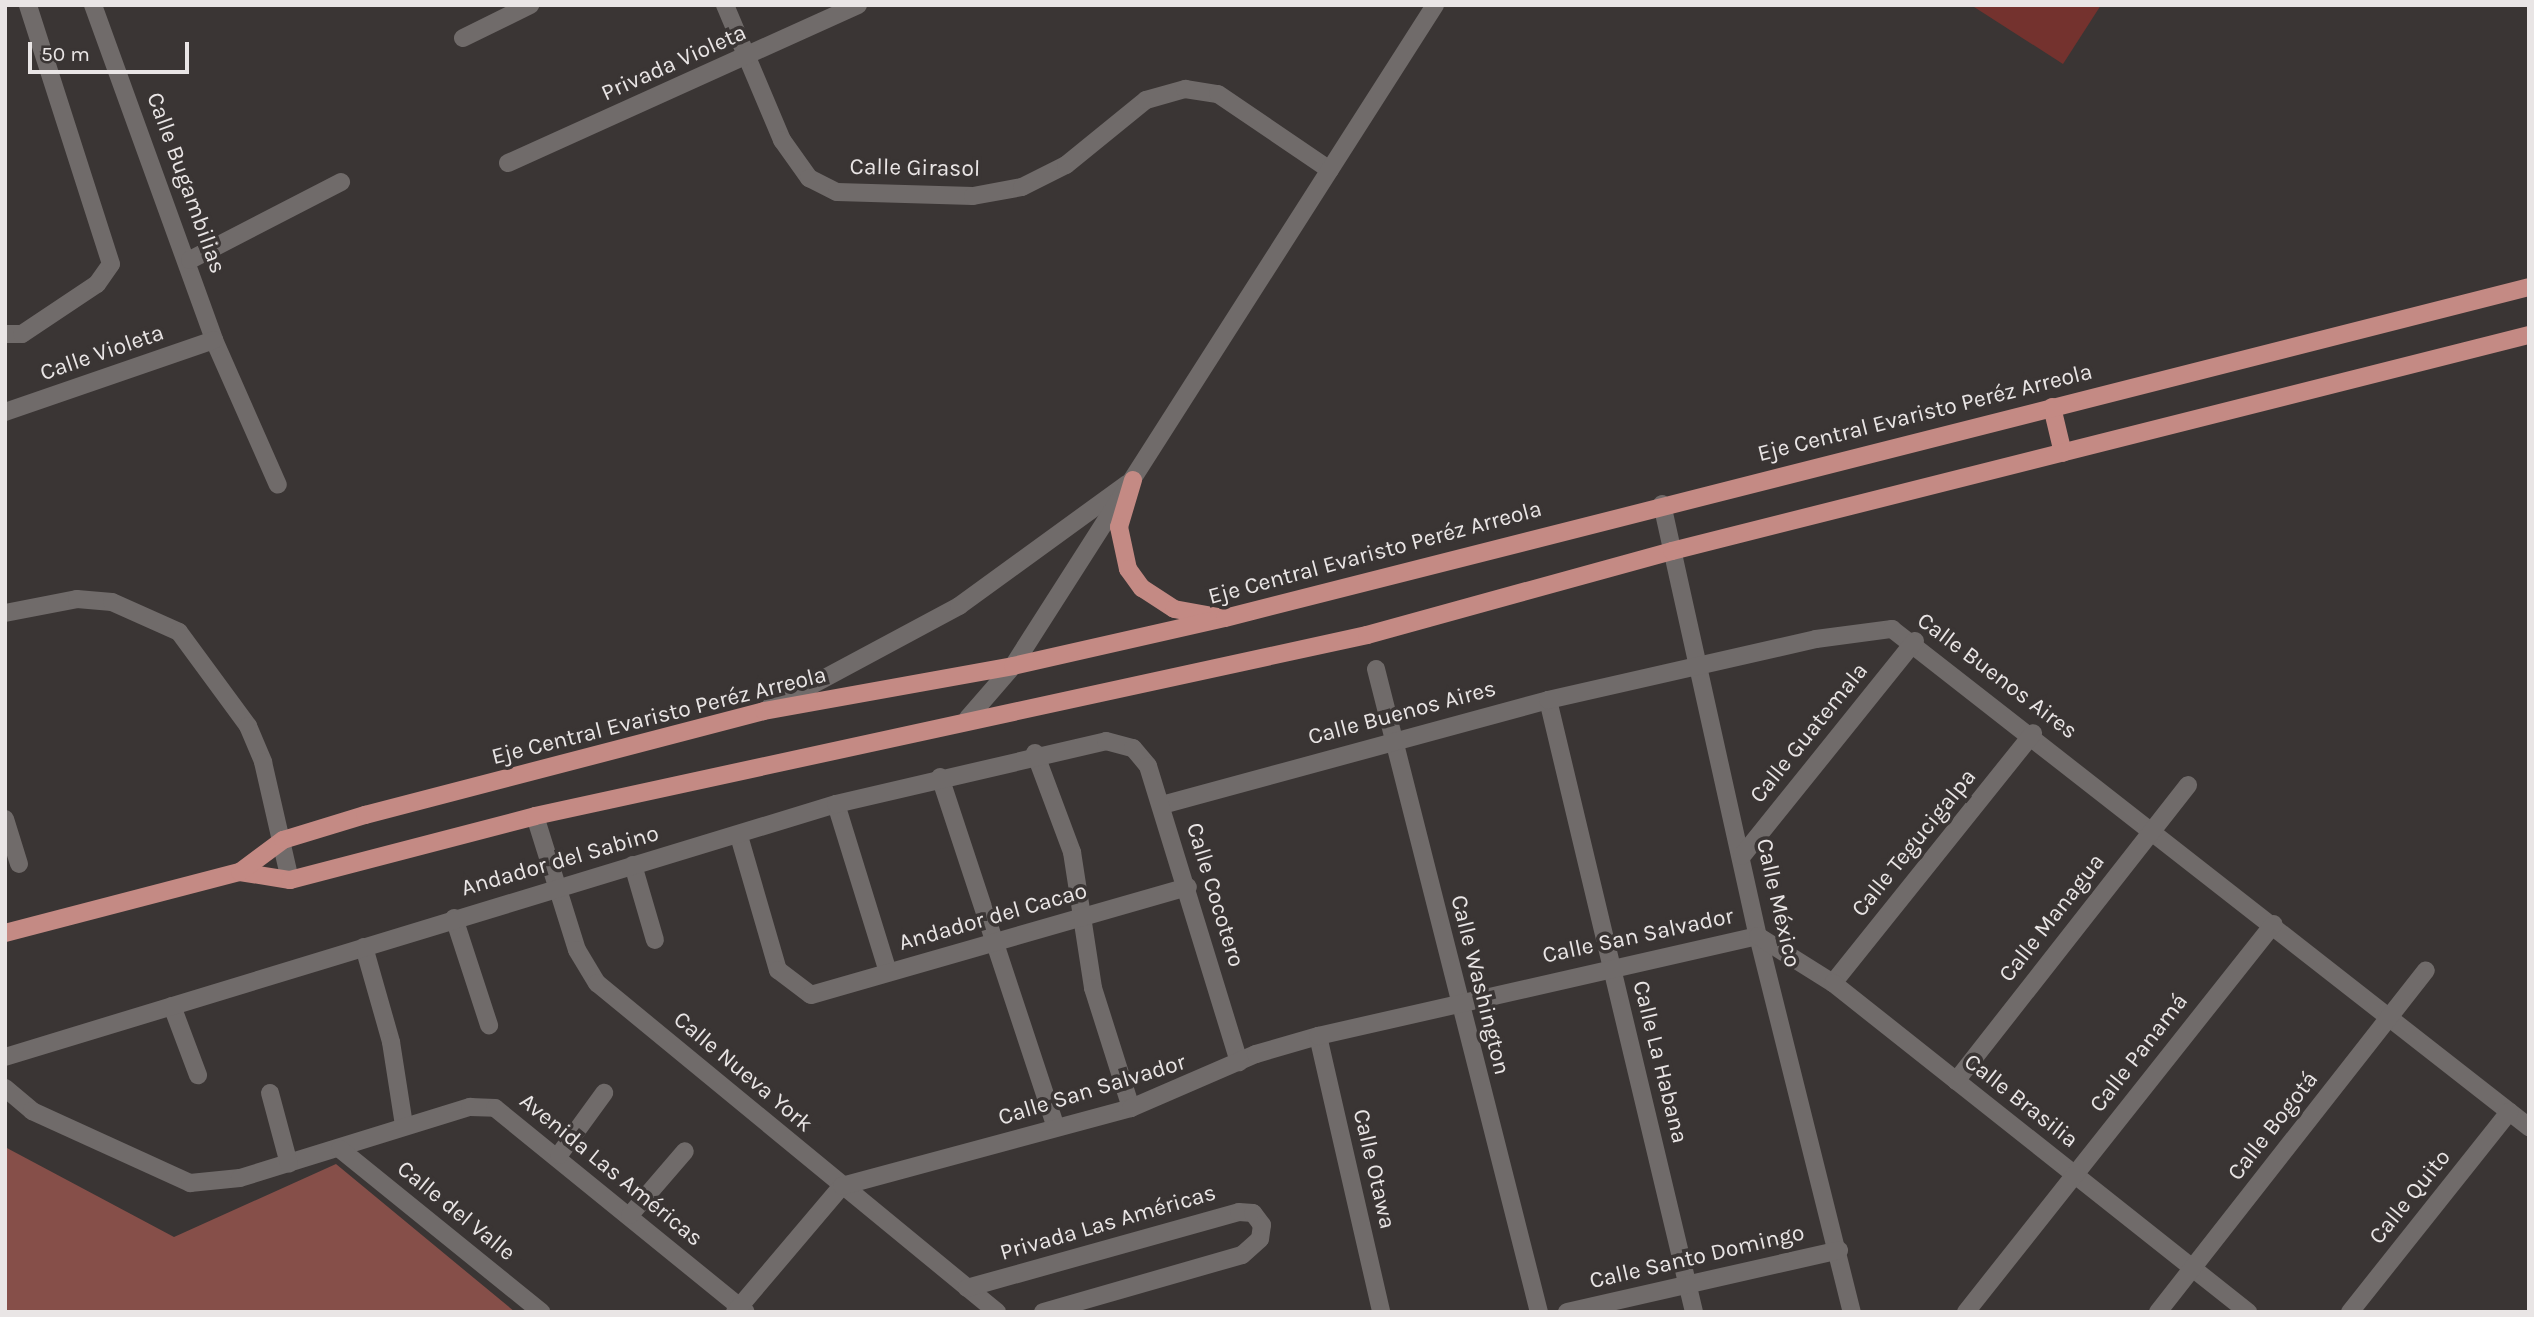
<!DOCTYPE html>
<html>
<head>
<meta charset="utf-8">
<style>
	body { margin:0 }
	#map { position:relative; width:2534px; height:1317px; overflow:hidden; background:#3a3534; font-family:Karla,sans-serif }
	div>[style] { position:absolute }
	[style*='--x'] { left:calc(var(--x)*1px); top:calc(var(--y)*1px); width:calc(var(--w)*1px); rotate:calc(var(--a)*1deg) }
	.green>* { inset:0; background:#864f49 }
	.building>* { inset:0; background:#74322e }
	.minor>* { height:18px; margin:-9px; padding:0 9px; transform-origin:9px; border-radius:9px; background:#706b6a }
	.secondary>* { height:18px; margin:-9px; padding:0 9px; transform-origin:9px; border-radius:9px; background:#706b6a }
	.primary>* { height:18px; margin:-9px; padding:0 9px; transform-origin:9px; border-radius:9px; background:#c48a84 }
	span { translate:-50% -50%; white-space:nowrap; text-align:center; line-height:1.15; -webkit-text-stroke:7px #3a3534; paint-order:stroke }
	.street-label { font-size:23px; color:#e9e5e5 }
	.frame { position:absolute; inset:0; border:7px solid #e9e5e5; pointer-events:none }
	.scale { position:absolute; left:28px; top:42px; width:161px; height:32px; box-sizing:border-box; border:4px solid #e9e5e5; border-top:0; padding-left:9px; font-size:21px; line-height:24px; white-space:nowrap; color:#e9e5e5; -webkit-text-stroke:5px #3a3534; paint-order:stroke }
</style>
</head>
<body>
<div id="map">
	<div class="green">
		<div style="clip-path:polygon(5px 1147px,174px 1237px,336px 1164px,515px 1312px,5px 1312px)"></div>
	</div>
	<div class="building">
		<div style="clip-path:polygon(1971px 5px,2101px 5px,2063px 64px)"></div>
	</div>
	<div class="minor">
		<div style="--x:93;--y:5;--w:356;--a:70.1"></div>
		<div style="--x:214;--y:340;--w:158;--a:66.2"></div>
		<div style="--x:725;--y:5;--w:147;--a:67.1"></div>
		<div style="--x:782;--y:140;--w:47;--a:54.6"></div>
		<div style="--x:809;--y:178;--w:31;--a:27"></div>
		<div style="--x:837;--y:192;--w:136;--a:1.7"></div>
		<div style="--x:973;--y:196;--w:50;--a:-10.4"></div>
		<div style="--x:1022;--y:187;--w:49;--a:-26.6"></div>
		<div style="--x:1066;--y:165;--w:103;--a:-39.1"></div>
		<div style="--x:1146;--y:100;--w:41;--a:-15.8"></div>
		<div style="--x:1185;--y:89;--w:33;--a:9"></div>
		<div style="--x:1218;--y:94;--w:135;--a:34.2"></div>
		<div style="--x:463;--y:38;--w:75;--a:-26.2"></div>
		<div style="--x:508;--y:163;--w:384;--a:-24.3"></div>
		<div style="--x:190;--y:260;--w:170;--a:-27.3"></div>
		<div style="--x:5;--y:334;--w:17;--a:0"></div>
		<div style="--x:22;--y:334;--w:90;--a:-33.7"></div>
		<div style="--x:97;--y:284;--w:24;--a:-55"></div>
		<div style="--x:111;--y:264;--w:272;--a:-107.8"></div>
		<div style="--x:5;--y:412;--w:221;--a:-19"></div>
		<div style="--x:1662;--y:504;--w:443;--a:77.5"></div>
		<div style="--x:1758;--y:936;--w:388;--a:76"></div>
		<div style="--x:5;--y:613;--w:73;--a:-11"></div>
		<div style="--x:77;--y:599;--w:35;--a:5"></div>
		<div style="--x:112;--y:602;--w:73;--a:24.1"></div>
		<div style="--x:179;--y:632;--w:117;--a:53.7"></div>
		<div style="--x:248;--y:726;--w:39;--a:67"></div>
		<div style="--x:263;--y:762;--w:121;--a:77.1"></div>
		<div style="--x:1376;--y:669;--w:663;--a:75.78"></div>
		<div style="--x:1548;--y:700;--w:629;--a:76.58"></div>
		<div style="--x:1035;--y:753;--w:106;--a:69.5"></div>
		<div style="--x:1072;--y:852;--w:138;--a:81.2"></div>
		<div style="--x:1093;--y:988;--w:126;--a:72.4"></div>
		<div style="--x:940;--y:777;--w:369;--a:71.7"></div>
		<div style="--x:836;--y:804;--w:176;--a:72.8"></div>
		<div style="--x:1162;--y:805;--w:400;--a:-15.2"></div>
		<div style="--x:1548;--y:700;--w:275;--a:-12.8"></div>
		<div style="--x:1816;--y:639;--w:77;--a:-7.5"></div>
		<div style="--x:1892;--y:629;--w:809;--a:38.02"></div>
		<div style="--x:535;--y:816;--w:140;--a:72.6"></div>
		<div style="--x:577;--y:950;--w:39;--a:59"></div>
		<div style="--x:597;--y:983;--w:518;--a:39.44"></div>
		<div style="--x:5;--y:819;--w:47;--a:72.7"></div>
		<div style="--x:739;--y:836;--w:140;--a:73.8"></div>
		<div style="--x:778;--y:970;--w:41;--a:37.1"></div>
		<div style="--x:811;--y:995;--w:392;--a:-16"></div>
		<div style="--x:1742;--y:856;--w:276;--a:-51.2"></div>
		<div style="--x:633;--y:865;--w:78;--a:73.7"></div>
		<div style="--x:454;--y:918;--w:113;--a:71.9"></div>
		<div style="--x:364;--y:947;--w:99;--a:74.1"></div>
		<div style="--x:391;--y:1042;--w:84;--a:81.1"></div>
		<div style="--x:1833;--y:983;--w:320;--a:-51.3"></div>
		<div style="--x:172;--y:1006;--w:74;--a:69.4"></div>
		<div style="--x:1318;--y:1036;--w:283;--a:77.1"></div>
		<div style="--x:5;--y:1057;--w:869;--a:-16.93"></div>
		<div style="--x:836;--y:804;--w:277;--a:-13.1"></div>
		<div style="--x:1106;--y:741;--w:28;--a:15"></div>
		<div style="--x:1133;--y:748;--w:23;--a:50"></div>
		<div style="--x:1148;--y:766;--w:310;--a:72.9"></div>
		<div style="--x:1956;--y:1081;--w:376;--a:-51.9"></div>
		<div style="--x:5;--y:1088;--w:35;--a:40"></div>
		<div style="--x:32;--y:1111;--w:174;--a:24.5"></div>
		<div style="--x:190;--y:1183;--w:50;--a:-5.7"></div>
		<div style="--x:240;--y:1178;--w:241;--a:-17.2"></div>
		<div style="--x:470;--y:1107;--w:25;--a:2"></div>
		<div style="--x:495;--y:1108;--w:323;--a:39.1"></div>
		<div style="--x:270;--y:1093;--w:73;--a:75"></div>
		<div style="--x:340;--y:1149;--w:259;--a:39"></div>
		<div style="--x:559;--y:1155;--w:77;--a:-54"></div>
		<div style="--x:630;--y:1215;--w:84;--a:-49.3"></div>
		<div style="--x:967;--y:1288;--w:282;--a:-15.6"></div>
		<div style="--x:1239;--y:1212;--w:14;--a:4"></div>
		<div style="--x:1253;--y:1213;--w:15;--a:53"></div>
		<div style="--x:1262;--y:1225;--w:14;--a:98"></div>
		<div style="--x:1260;--y:1239;--w:24;--a:138"></div>
		<div style="--x:1242;--y:1255;--w:207;--a:164"></div>
		<div style="--x:735;--y:1312;--w:165;--a:-49.7"></div>
		<div style="--x:842;--y:1186;--w:299;--a:-15.1"></div>
		<div style="--x:1131;--y:1108;--w:136;--a:-23.4"></div>
		<div style="--x:1256;--y:1054;--w:65;--a:-16.2"></div>
		<div style="--x:1318;--y:1036;--w:451;--a:-12.8"></div>
		<div style="--x:1758;--y:936;--w:89;--a:32.1"></div>
		<div style="--x:1833;--y:983;--w:530;--a:38.41"></div>
		<div style="--x:1567;--y:1312;--w:279;--a:-12.8"></div>
		<div style="--x:1966;--y:1312;--w:495;--a:-51.6"></div>
		<div style="--x:2158;--y:1312;--w:434;--a:-51.9"></div>
		<div style="--x:2350;--y:1312;--w:256;--a:-51.5"></div>
	</div>
	<div class="secondary">
		<div style="--x:769;--y:708;--w:216;--a:-28.2"></div>
		<div style="--x:959;--y:606;--w:208;--a:-36"></div>
		<div style="--x:968;--y:718;--w:69;--a:-49.1"></div>
		<div style="--x:1013;--y:666;--w:784;--a:-57.44"></div>
	</div>
	<div class="primary">
		<div style="--x:2052;--y:407;--w:47;--a:76.6"></div>
		<div style="--x:1133;--y:480;--w:49;--a:106.6"></div>
		<div style="--x:1119;--y:527;--w:43;--a:77.9"></div>
		<div style="--x:1128;--y:569;--w:24;--a:54"></div>
		<div style="--x:1142;--y:588;--w:38;--a:33"></div>
		<div style="--x:1174;--y:609;--w:45;--a:10.3"></div>
		<div style="--x:240;--y:872;--w:51;--a:9.1"></div>
		<div style="--x:290;--y:880;--w:253;--a:-14.6"></div>
		<div style="--x:535;--y:816;--w:851;--a:-12.27"></div>
		<div style="--x:1367;--y:635;--w:316;--a:-15.4"></div>
		<div style="--x:1672;--y:551;--w:884;--a:-14.15"></div>
		<div style="--x:5;--y:933;--w:243;--a:-14.6"></div>
		<div style="--x:240;--y:872;--w:54;--a:-36.7"></div>
		<div style="--x:283;--y:840;--w:86;--a:-17"></div>
		<div style="--x:365;--y:815;--w:412;--a:-14.6"></div>
		<div style="--x:764;--y:711;--w:253;--a:-10.2"></div>
		<div style="--x:1013;--y:666;--w:217;--a:-12.8"></div>
		<div style="--x:1225;--y:618;--w:1345;--a:-14.24"></div>
	</div>
	<div class="street-label">
		<span style="left:674px;top:63px;rotate:-24deg">Privada Violeta</span>
		<span style="left:915px;top:168px;rotate:1deg">Calle Girasol</span>
		<span style="left:186px;top:183px;rotate:70deg">Calle Bugambilias</span>
		<span style="left:102px;top:353px;rotate:-19deg">Calle Violeta</span>
		<span style="left:1925px;top:413px;rotate:-14deg">Eje Central Evaristo Peréz Arreola</span>
		<span style="left:1375px;top:553px;rotate:-15deg">Eje Central Evaristo Peréz Arreola</span>
		<span style="left:1997px;top:676px;rotate:37deg">Calle Buenos Aires</span>
		<span style="left:1402px;top:713px;rotate:-15deg">Calle Buenos Aires</span>
		<span style="left:659px;top:716px;rotate:-14deg">Eje Central Evaristo Peréz Arreola</span>
		<span style="left:1809px;top:733px;rotate:-51deg">Calle Guatemala</span>
		<span style="left:1914px;top:843px;rotate:-51deg">Calle Tegucigalpa</span>
		<span style="left:560px;top:861px;rotate:-16deg">Andador del Sabino</span>
		<span style="left:1215px;top:895px;rotate:73deg">Calle Cocotero</span>
		<span style="left:1778px;top:903px;rotate:77deg">Calle México</span>
		<span style="left:993px;top:917px;rotate:-16deg">Andador del Cacao</span>
		<span style="left:2052px;top:918px;rotate:-52deg">Calle Managua</span>
		<span style="left:1638px;top:936px;rotate:-12deg">Calle San Salvador</span>
		<span style="left:1480px;top:985px;rotate:76deg">Calle Washington</span>
		<span style="left:2139px;top:1053px;rotate:-52deg">Calle Panamá</span>
		<span style="left:1660px;top:1062px;rotate:76deg">Calle La Habana</span>
		<span style="left:743px;top:1072px;rotate:40deg">Calle Nueva York</span>
		<span style="left:1092px;top:1090px;rotate:-17deg">Calle San Salvador</span>
		<span style="left:2021px;top:1101px;rotate:38deg">Calle Brasilia</span>
		<span style="left:2273px;top:1126px;rotate:-52deg">Calle Bogotá</span>
		<span style="left:1374px;top:1169px;rotate:77deg">Calle Otawa</span>
		<span style="left:611px;top:1170px;rotate:39deg">Avenida Las Américas</span>
		<span style="left:2410px;top:1197px;rotate:-51deg">Calle Quito</span>
		<span style="left:456px;top:1211px;rotate:39deg">Calle del Valle</span>
		<span style="left:1108px;top:1223px;rotate:-16deg">Privada Las Américas</span>
		<span style="left:1697px;top:1257px;rotate:-13deg">Calle Santo Domingo</span>
	</div>
	<div class="frame"></div>
	<div class="scale">50 m</div>
</div>
</body>
</html>
